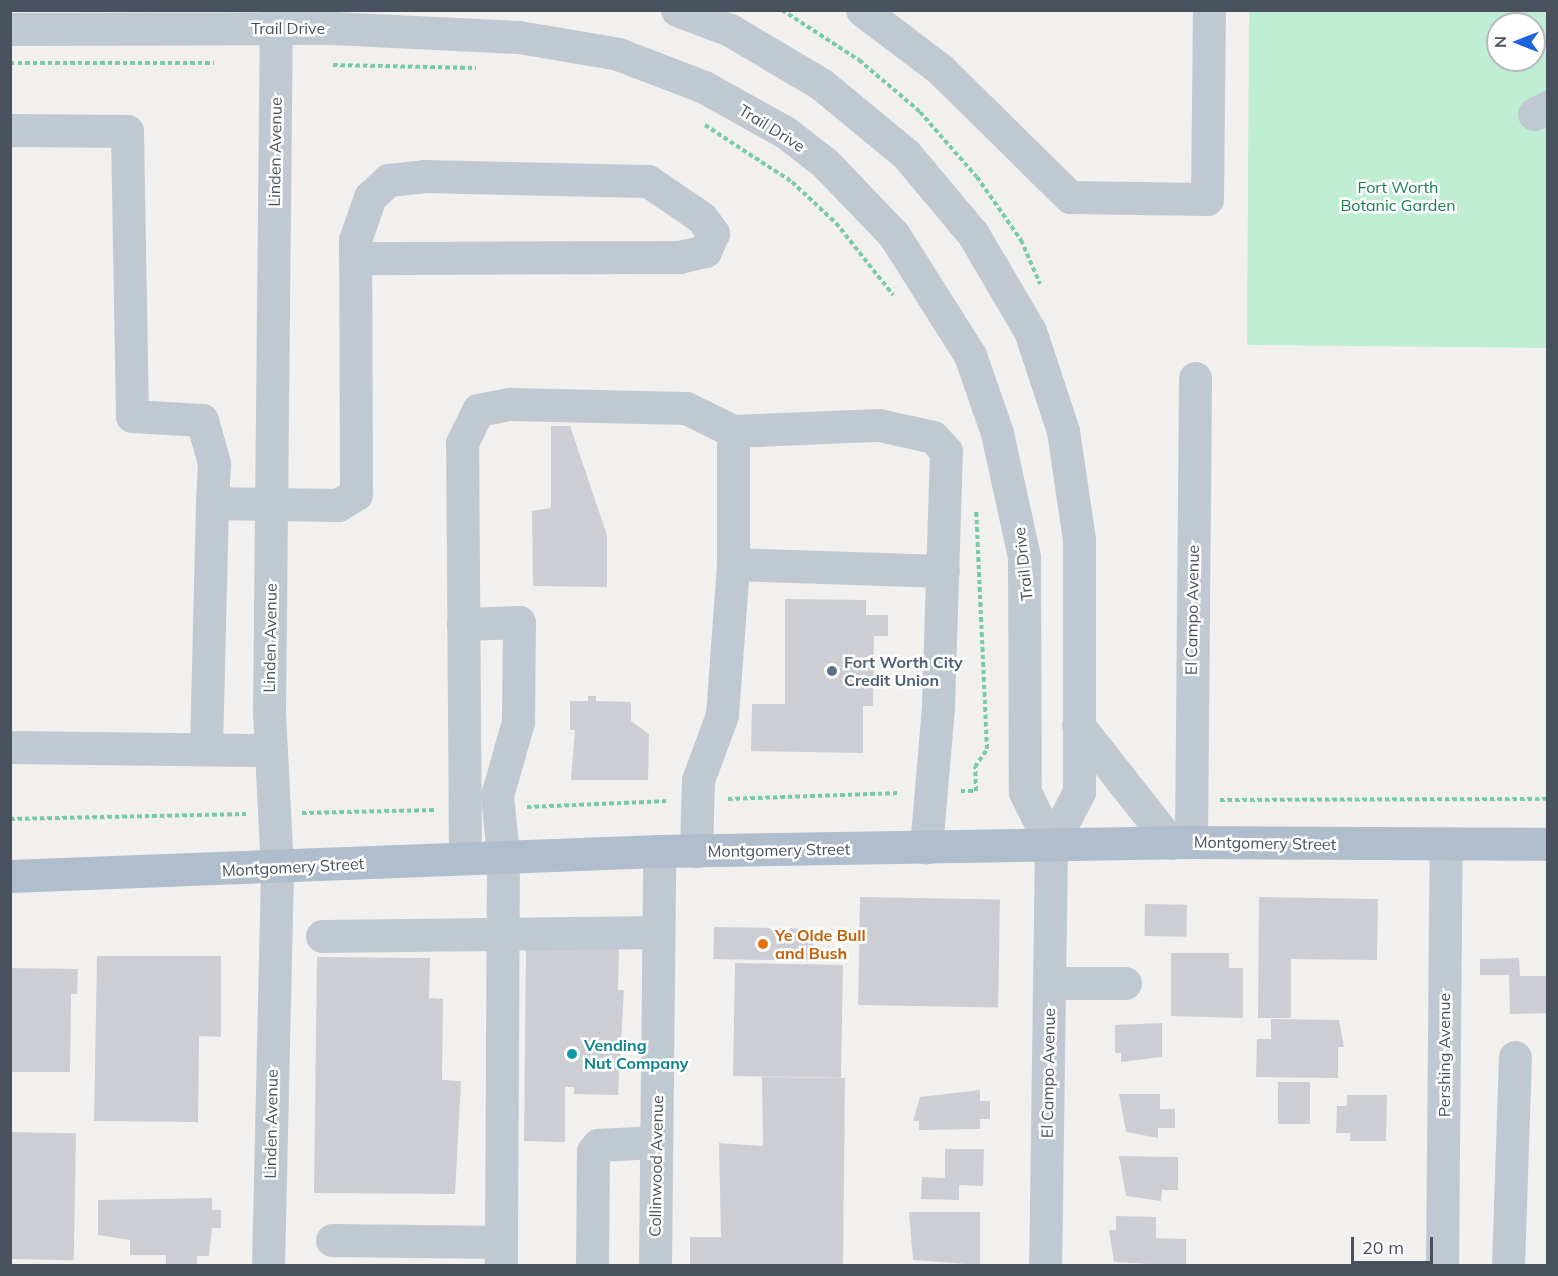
<!DOCTYPE html>
<html>
<head>
<meta charset="utf-8">
<style>
	body { margin:0 }
	#map { position:relative; width:1558px; height:1276px; overflow:hidden; background:#f2f0ef; font-family:Mulish,sans-serif }
	div>[style] { position:absolute }
	[style*='--x'] { left:calc(var(--x)*1px); top:calc(var(--y)*1px); width:calc(var(--w)*1px); rotate:calc(var(--a)*1deg) }
	.green>* { inset:0; background:#bfeed5 }
	.building>* { inset:0; background:#ccced4; transform-origin:0 0 }
	.path>* { height:4px; margin-top:-2px; transform-origin:0; background:repeating-linear-gradient(90deg,#78cba9 0 4.5px,transparent 0 7.5px) }
	.minor>* { height:33px; margin:-16.5px; padding:0 16.5px; transform-origin:16.5px; border-radius:16.5px; background:#c0c9d1 }
	.major>* { height:33px; margin:-16.5px; padding:0 16.5px; transform-origin:16.5px; border-radius:16.5px; background:#b0bdcd }
	.dots>* { width:16px; height:16px; translate:-50% -50%; box-sizing:border-box; border:3px solid #fff; border-radius:50% }
	span { translate:-50% -50%; white-space:nowrap; text-align:center; line-height:1.15; -webkit-text-stroke:5px #fff; paint-order:stroke }
	.street-label { font-size:16px; color:#48515d }
	.park-label { font-size:16px; color:#197d53 }
	.service-label { font-size:16px; color:#4e5e75; font-weight:700 }
	.left { translate:0 -50%; text-align:left }
	.food-label { font-size:16px; color:#c56008; font-weight:700 }
	.culture-label { font-size:16px; color:#0d838f; font-weight:700 }
	.frame { position:absolute; inset:0; border:12px solid #48515d; pointer-events:none }
	.north { position:absolute; left:1486px; top:12px; width:60px; height:60px; box-sizing:border-box; background:#fff; border:2px solid #b6b9be; border-radius:50%; rotate:270deg; font-size:16px; font-weight:700; line-height:24px; text-align:center; color:#48515d }
	.north::after { content:''; display:block; margin:auto; width:21px; height:27px; background:#1e63de; clip-path:polygon(50% 0,100% 100%,50% 72%,0 100%) }
	.scale { position:absolute; left:1351px; top:1237px; width:82px; height:27px; box-sizing:border-box; border:3px solid #48515d; border-top:0; padding-left:8px; font-size:18px; line-height:21px; white-space:nowrap; color:#48515d; -webkit-text-stroke:4px #fff; paint-order:stroke }
</style>
</head>
<body>
<div id="map">
	<div class="green">
		<div style="clip-path:polygon(evenodd,1249px 11px,1547px 11px,1547px 348px,1247px 345px,1249px 11px,1498px 24px,1534px 24px,1534px 60px,1498px 60px,1498px 24px)"></div>
	</div>
	<div class="building">
		<div style="clip-path:polygon(551px 426px,570px 426px,607px 535px,607px 587px,533px 586px,532px 511px,551px 508px)"></div>
		<div style="clip-path:polygon(785px 599px,866px 600px,866px 615px,888px 615px,888px 636px,874px 636px,873px 706px,863px 706px,863px 753px,751px 751px,752px 704px,785px 704px)"></div>
		<div style="clip-path:polygon(588px 696px,596px 696px,596px 701px,631px 702px,631px 721px,649px 734px,648px 780px,571px 780px,575px 730px,570px 730px,570px 701px,588px 701px)"></div>
		<div style="left:860px;top:897px;width:140px;height:108px;rotate:1deg"></div>
		<div style="clip-path:polygon(1259px 897px,1378px 899px,1377px 960px,1291px 959px,1291px 1018px,1258px 1018px)"></div>
		<div style="left:1145px;top:904px;width:42px;height:32px;rotate:1deg"></div>
		<div style="left:714px;top:927px;width:100px;height:32px;rotate:1deg"></div>
		<div style="clip-path:polygon(526px 946px,619px 948px,618px 990px,624px 990px,618px 1095px,574px 1094px,574px 1087px,565px 1087px,565px 1142px,524px 1141px)"></div>
		<div style="clip-path:polygon(1171px 953px,1229px 953px,1229px 968px,1243px 968px,1243px 1018px,1171px 1016px)"></div>
		<div style="clip-path:polygon(97px 956px,221px 956px,221px 1037px,199px 1036px,198px 1122px,94px 1121px)"></div>
		<div style="clip-path:polygon(317px 957px,430px 958px,429px 998px,443px 999px,442px 1080px,461px 1081px,455px 1194px,314px 1193px)"></div>
		<div style="clip-path:polygon(1519px 958px,1520px 976px,1548px 976px,1548px 1013px,1510px 1014px,1509px 975px,1480px 975px,1480px 959px)"></div>
		<div style="left:735px;top:963px;width:108px;height:113px;rotate:1deg"></div>
		<div style="clip-path:polygon(10px 968px,78px 969px,77px 994px,71px 994px,70px 1072px,10px 1072px)"></div>
		<div style="clip-path:polygon(1271px 1019px,1339px 1020px,1344px 1047px,1338px 1047px,1338px 1078px,1256px 1077px,1257px 1039px,1271px 1039px)"></div>
		<div style="clip-path:polygon(1162px 1023px,1162px 1057px,1121px 1062px,1121px 1053px,1115px 1053px,1115px 1025px)"></div>
		<div style="clip-path:polygon(762px 1077px,845px 1078px,843px 1266px,690px 1266px,690px 1237px,721px 1237px,719px 1143px,763px 1146px)"></div>
		<div style="left:1278px;top:1082px;width:32px;height:42px"></div>
		<div style="clip-path:polygon(980px 1090px,980px 1101px,990px 1101px,990px 1119px,980px 1119px,980px 1129px,919px 1130px,919px 1121px,913px 1121px,920px 1097px)"></div>
		<div style="clip-path:polygon(1119px 1094px,1160px 1094px,1160px 1109px,1175px 1109px,1175px 1128px,1158px 1128px,1158px 1138px,1126px 1132px)"></div>
		<div style="clip-path:polygon(1347px 1095px,1387px 1095px,1386px 1141px,1350px 1141px,1350px 1133px,1336px 1133px,1337px 1106px,1347px 1106px)"></div>
		<div style="left:10px;top:1132px;width:66px;height:127px;rotate:1deg"></div>
		<div style="clip-path:polygon(945px 1149px,984px 1149px,983px 1186px,959px 1185px,959px 1200px,921px 1199px,922px 1177px,945px 1178px)"></div>
		<div style="clip-path:polygon(1119px 1156px,1178px 1157px,1178px 1190px,1162px 1190px,1161px 1201px,1126px 1196px)"></div>
		<div style="clip-path:polygon(212px 1198px,212px 1210px,221px 1210px,221px 1228px,212px 1228px,209px 1256px,197px 1256px,197px 1266px,166px 1266px,166px 1255px,130px 1255px,130px 1240px,98px 1235px,98px 1200px)"></div>
		<div style="clip-path:polygon(909px 1212px,980px 1212px,980px 1265px,913px 1260px)"></div>
		<div style="clip-path:polygon(1116px 1216px,1156px 1217px,1156px 1238px,1186px 1239px,1186px 1266px,1114px 1262px,1109px 1230px,1116px 1230px)"></div>
	</div>
	<div class="path">
		<div style="--x:782;--y:10;--w:92;--a:33"></div>
		<div style="--x:859;--y:60;--w:80;--a:40.4"></div>
		<div style="--x:920;--y:112;--w:86;--a:48.8"></div>
		<div style="--x:977;--y:177;--w:77;--a:55.1"></div>
		<div style="--x:1021;--y:240;--w:48;--a:66.6"></div>
		<div style="--x:10;--y:63;--w:204;--a:0"></div>
		<div style="--x:333;--y:65;--w:143;--a:1.2"></div>
		<div style="--x:705;--y:125;--w:104;--a:33.2"></div>
		<div style="--x:792;--y:182;--w:60;--a:43"></div>
		<div style="--x:836;--y:223;--w:92;--a:51.6"></div>
		<div style="--x:961;--y:791;--w:15;--a:0"></div>
		<div style="--x:976;--y:791;--w:24;--a:-92"></div>
		<div style="--x:975;--y:767;--w:22;--a:-56"></div>
		<div style="--x:987;--y:749;--w:238;--a:-92.6"></div>
		<div style="--x:728;--y:799;--w:172;--a:-2"></div>
		<div style="--x:1220;--y:800;--w:328;--a:-0.2"></div>
		<div style="--x:527;--y:807;--w:142;--a:-2.4"></div>
		<div style="--x:302;--y:813;--w:133;--a:-1.3"></div>
		<div style="--x:10;--y:819;--w:236;--a:-1.2"></div>
	</div>
	<div class="minor">
		<div style="--x:677;--y:10;--w:57;--a:20.7"></div>
		<div style="--x:730;--y:30;--w:106;--a:30.7"></div>
		<div style="--x:821;--y:84;--w:110;--a:39.5"></div>
		<div style="--x:906;--y:154;--w:104;--a:50.1"></div>
		<div style="--x:973;--y:234;--w:113;--a:59.6"></div>
		<div style="--x:1030;--y:331;--w:105;--a:71.7"></div>
		<div style="--x:1063;--y:431;--w:110;--a:81.6"></div>
		<div style="--x:1079;--y:540;--w:252;--a:90"></div>
		<div style="--x:1079;--y:792;--w:60;--a:117.8"></div>
		<div style="--x:862;--y:10;--w:98;--a:37.1"></div>
		<div style="--x:940;--y:69;--w:182;--a:44.6"></div>
		<div style="--x:1070;--y:197;--w:137;--a:0.8"></div>
		<div style="--x:1207;--y:199;--w:189;--a:-89.4"></div>
		<div style="--x:10;--y:29;--w:323;--a:-0.2"></div>
		<div style="--x:333;--y:28;--w:186;--a:2.8"></div>
		<div style="--x:519;--y:37;--w:100;--a:9.7"></div>
		<div style="--x:618;--y:54;--w:92;--a:21"></div>
		<div style="--x:704;--y:87;--w:93;--a:29.1"></div>
		<div style="--x:785;--y:132;--w:51;--a:37.8"></div>
		<div style="--x:825;--y:163;--w:100;--a:46.2"></div>
		<div style="--x:894;--y:235;--w:142;--a:57.7"></div>
		<div style="--x:970;--y:355;--w:83;--a:70.9"></div>
		<div style="--x:997;--y:433;--w:127;--a:77.7"></div>
		<div style="--x:1024;--y:557;--w:235;--a:89.8"></div>
		<div style="--x:1025;--y:792;--w:59;--a:63.9"></div>
		<div style="--x:1051;--y:845;--w:421;--a:90.8"></div>
		<div style="--x:1534;--y:114;--w:16;--a:-27"></div>
		<div style="--x:10;--y:130;--w:117;--a:0.5"></div>
		<div style="--x:127;--y:131;--w:285;--a:89"></div>
		<div style="--x:132;--y:416;--w:70;--a:3.3"></div>
		<div style="--x:202;--y:420;--w:45;--a:74.4"></div>
		<div style="--x:214;--y:463;--w:40;--a:92.9"></div>
		<div style="--x:733;--y:564;--w:210;--a:1.9"></div>
		<div style="--x:463;--y:624;--w:56;--a:-2"></div>
		<div style="--x:519;--y:622;--w:100;--a:90.6"></div>
		<div style="--x:518;--y:722;--w:76;--a:106"></div>
		<div style="--x:497;--y:795;--w:61;--a:84.4"></div>
		<div style="--x:503;--y:856;--w:410;--a:90.3"></div>
		<div style="--x:1078;--y:725;--w:150;--a:51.8"></div>
		<div style="--x:10;--y:747;--w:261;--a:0.7"></div>
		<div style="--x:206;--y:749;--w:246;--a:-88.6"></div>
		<div style="--x:212;--y:503;--w:126;--a:0.9"></div>
		<div style="--x:338;--y:505;--w:21;--a:-31"></div>
		<div style="--x:356;--y:494;--w:236;--a:-90.2"></div>
		<div style="--x:355;--y:258;--w:18;--a:-90"></div>
		<div style="--x:355;--y:240;--w:46;--a:-70.8"></div>
		<div style="--x:370;--y:197;--w:25;--a:-43"></div>
		<div style="--x:388;--y:180;--w:36;--a:-6"></div>
		<div style="--x:424;--y:176;--w:224;--a:1.3"></div>
		<div style="--x:648;--y:181;--w:65;--a:34.4"></div>
		<div style="--x:702;--y:218;--w:19;--a:54"></div>
		<div style="--x:713;--y:233;--w:20;--a:114"></div>
		<div style="--x:705;--y:251;--w:26;--a:167"></div>
		<div style="--x:680;--y:257;--w:325;--a:179.8"></div>
		<div style="--x:1191;--y:842;--w:464;--a:-89.5"></div>
		<div style="--x:696;--y:851;--w:71;--a:-88.4"></div>
		<div style="--x:698;--y:780;--w:69;--a:-69.7"></div>
		<div style="--x:722;--y:715;--w:151;--a:-85.8"></div>
		<div style="--x:733;--y:564;--w:133;--a:-90"></div>
		<div style="--x:733;--y:431;--w:146;--a:-2.4"></div>
		<div style="--x:879;--y:425;--w:55;--a:12.5"></div>
		<div style="--x:933;--y:437;--w:19;--a:47"></div>
		<div style="--x:946;--y:451;--w:256;--a:91.8"></div>
		<div style="--x:938;--y:707;--w:141;--a:94.9"></div>
		<div style="--x:465;--y:858;--w:415;--a:-90.4"></div>
		<div style="--x:462;--y:443;--w:37;--a:-64"></div>
		<div style="--x:478;--y:410;--w:33;--a:-11"></div>
		<div style="--x:510;--y:404;--w:176;--a:1.3"></div>
		<div style="--x:686;--y:408;--w:52;--a:26.1"></div>
		<div style="--x:322;--y:936;--w:336;--a:-0.7"></div>
		<div style="--x:1049;--y:983;--w:76;--a:0"></div>
		<div style="--x:332;--y:1240;--w:169;--a:0.7"></div>
		<div style="--x:268;--y:1266;--w:396;--a:-88.7"></div>
		<div style="--x:277;--y:870;--w:157;--a:-92.9"></div>
		<div style="--x:269;--y:713;--w:703;--a:-89.43"></div>
		<div style="--x:592;--y:1266;--w:115;--a:-89.5"></div>
		<div style="--x:593;--y:1151;--w:8;--a:-50"></div>
		<div style="--x:598;--y:1145;--w:58;--a:-3"></div>
		<div style="--x:655;--y:1266;--w:415;--a:-89.4"></div>
		<div style="--x:1442;--y:1266;--w:422;--a:-89.5"></div>
		<div style="--x:1508;--y:1266;--w:209;--a:-88.1"></div>
	</div>
	<div class="major">
		<div style="--x:10;--y:876;--w:649;--a:-2.21"></div>
		<div style="--x:659;--y:851;--w:532;--a:-0.97"></div>
		<div style="--x:1191;--y:842;--w:357;--a:0.3"></div>
	</div>
	<div class="dots">
		<div style="left:832px;top:671px;background:#5c6f8a"></div>
		<div style="left:763px;top:944px;background:#e8710a"></div>
		<div style="left:572px;top:1054px;background:#0f9aa8"></div>
	</div>
	<div class="street-label">
		<span style="left:288px;top:28px">Trail Drive</span>
		<span style="left:772px;top:128px;rotate:32deg">Trail Drive</span>
		<span style="left:275px;top:152px;rotate:-89deg">Linden Avenue</span>
		<span style="left:1023px;top:564px;rotate:-96deg">Trail Drive</span>
		<span style="left:1192px;top:610px;rotate:-89deg">El Campo Avenue</span>
		<span style="left:270px;top:638px;rotate:-89deg">Linden Avenue</span>
		<span style="left:1265px;top:843px;rotate:1deg">Montgomery Street</span>
		<span style="left:779px;top:850px;rotate:-1deg">Montgomery Street</span>
		<span style="left:293px;top:867px;rotate:-3deg">Montgomery Street</span>
		<span style="left:1444px;top:1055px;rotate:-90deg">Pershing Avenue</span>
		<span style="left:1048px;top:1073px;rotate:-89deg">El Campo Avenue</span>
		<span style="left:271px;top:1124px;rotate:-89deg">Linden Avenue</span>
		<span style="left:656px;top:1166px;rotate:-89deg">Collinwood Avenue</span>
	</div>
	<div class="park-label">
		<span style="left:1398px;top:196px">Fort Worth<br>Botanic Garden</span>
	</div>
	<div class="service-label">
		<span class="left" style="left:844px;top:671px">Fort Worth City<br>Credit Union</span>
	</div>
	<div class="food-label">
		<span class="left" style="left:775px;top:944px">Ye Olde Bull<br>and Bush</span>
	</div>
	<div class="culture-label">
		<span class="left" style="left:584px;top:1054px">Vending<br>Nut Company</span>
	</div>
	<div class="frame"></div>
	<div class="north">N</div>
	<div class="scale">20 m</div>
</div>
</body>
</html>
